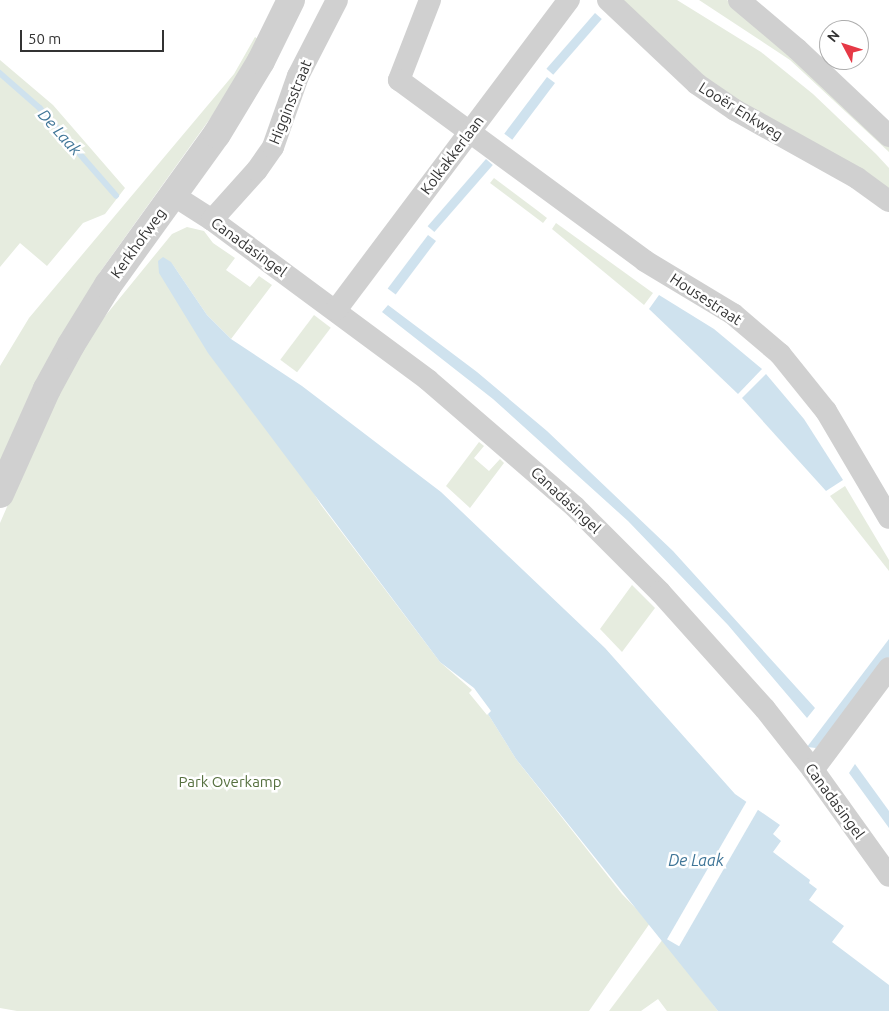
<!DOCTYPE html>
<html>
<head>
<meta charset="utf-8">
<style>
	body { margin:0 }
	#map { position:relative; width:889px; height:1011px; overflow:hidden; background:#fff; font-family:Ubuntu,sans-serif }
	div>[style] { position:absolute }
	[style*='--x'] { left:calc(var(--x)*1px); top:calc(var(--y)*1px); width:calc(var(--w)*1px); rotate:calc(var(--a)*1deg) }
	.green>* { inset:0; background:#e6ecdf; transform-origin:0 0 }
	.water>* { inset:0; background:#cfe2ee; transform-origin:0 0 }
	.pier>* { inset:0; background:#fff; transform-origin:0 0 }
	.stream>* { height:5.5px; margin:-2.75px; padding:0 2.75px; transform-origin:2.75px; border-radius:2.75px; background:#cfe2ee }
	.minor>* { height:22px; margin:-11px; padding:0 11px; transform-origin:11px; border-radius:11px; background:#d0d0d0 }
	.tertiary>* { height:28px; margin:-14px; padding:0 14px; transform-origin:14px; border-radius:14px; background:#d0d0d0 }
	span { translate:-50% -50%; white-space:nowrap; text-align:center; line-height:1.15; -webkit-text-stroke:5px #fff; paint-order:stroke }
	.street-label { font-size:15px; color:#333 }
	.park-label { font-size:15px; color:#56703f }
	.water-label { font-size:16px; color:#3f7597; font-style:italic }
	.north { position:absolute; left:819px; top:20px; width:50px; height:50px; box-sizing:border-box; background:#fff; border:1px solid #adadad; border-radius:50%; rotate:310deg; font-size:14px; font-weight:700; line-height:20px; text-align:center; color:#333 }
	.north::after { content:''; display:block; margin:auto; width:18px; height:22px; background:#e63946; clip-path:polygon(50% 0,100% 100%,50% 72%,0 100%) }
	.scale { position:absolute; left:20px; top:30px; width:144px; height:22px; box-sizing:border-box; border:2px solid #333; border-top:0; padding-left:6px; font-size:15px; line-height:18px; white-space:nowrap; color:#333; -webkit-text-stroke:4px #fff; paint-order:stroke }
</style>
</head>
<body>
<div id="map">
	<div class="green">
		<div style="clip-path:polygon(616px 0,677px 0,761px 52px,813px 94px,876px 154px,889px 168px,889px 189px,738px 105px)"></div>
		<div style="clip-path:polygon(699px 0,727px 0,758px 23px,889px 142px,889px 152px,790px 60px)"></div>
		<div style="clip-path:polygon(255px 37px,261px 41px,227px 95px,100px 272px,0 475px,0 366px,29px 318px,234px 74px)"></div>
		<div style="clip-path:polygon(0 60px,53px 105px,125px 188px,105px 214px,83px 223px,47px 266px,20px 243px,0 267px)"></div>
		<div style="clip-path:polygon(494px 178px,538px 211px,547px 218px,543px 223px,490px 183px)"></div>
		<div style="clip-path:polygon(556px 223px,653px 293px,644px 305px,552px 229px)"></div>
		<div style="clip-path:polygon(187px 227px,204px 231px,213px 243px,235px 258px,226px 270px,250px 287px,259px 276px,272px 285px,231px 339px,207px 315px,171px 262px,321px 505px,440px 662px,472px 690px,469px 693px,487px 715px,488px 714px,516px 759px,622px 894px,650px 923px,589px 1011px,17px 1011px,0 1008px,0 523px,46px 417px,97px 326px,172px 234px)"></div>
		<div style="left:314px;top:315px;width:21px;height:56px;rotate:37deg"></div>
		<div style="clip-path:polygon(479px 442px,484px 446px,474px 458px,489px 471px,500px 459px,504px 463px,470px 508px,446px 486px)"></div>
		<div style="clip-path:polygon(845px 486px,889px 560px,889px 571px,830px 496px)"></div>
		<div style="clip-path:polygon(632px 585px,655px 608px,622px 652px,600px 629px)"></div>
		<div style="clip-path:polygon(663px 939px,670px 948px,718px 1011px,667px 1011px,658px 999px,641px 1011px,609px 1011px)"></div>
	</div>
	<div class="water">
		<div style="left:595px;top:13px;width:9px;height:74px;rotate:41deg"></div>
		<div style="left:547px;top:77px;width:10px;height:71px;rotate:37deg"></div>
		<div style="left:486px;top:159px;width:9px;height:89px;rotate:41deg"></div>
		<div style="left:428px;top:235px;width:10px;height:67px;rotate:37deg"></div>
		<div style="clip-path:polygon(163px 257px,171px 262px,207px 315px,231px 339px,302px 386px,441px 492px,605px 648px,735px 794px,780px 825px,773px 834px,781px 841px,773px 852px,810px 880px,809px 883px,817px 889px,809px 900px,844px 926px,832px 942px,889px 985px,889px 1011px,718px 1011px,516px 759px,488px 714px,491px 711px,474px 688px,440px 662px,208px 353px,159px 273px,158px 261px)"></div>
		<div style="clip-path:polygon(659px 295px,714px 329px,762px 369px,738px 394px,649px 309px)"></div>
		<div style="clip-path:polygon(388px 305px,477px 372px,547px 431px,673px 551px,815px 708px,807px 718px,728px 625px,628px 521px,493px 399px,382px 312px)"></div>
		<div style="clip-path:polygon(766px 374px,804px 419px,843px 480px,826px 491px,742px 398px)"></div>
		<div style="clip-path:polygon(889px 639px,889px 657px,816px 748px,807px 747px)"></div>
		<div style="clip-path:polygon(855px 764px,889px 811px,889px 828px,849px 773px)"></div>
	</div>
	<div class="pier">
		<div style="left:748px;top:799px;width:14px;height:162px;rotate:30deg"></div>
	</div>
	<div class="stream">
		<div style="--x:0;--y:73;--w:53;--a:41.2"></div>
		<div style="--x:40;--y:108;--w:116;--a:48.9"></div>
	</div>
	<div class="minor">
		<div style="--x:430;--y:0;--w:86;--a:111.2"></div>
		<div style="--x:399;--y:80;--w:305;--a:36.3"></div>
		<div style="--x:645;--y:261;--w:103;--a:31.1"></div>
		<div style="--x:733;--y:314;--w:62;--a:40.4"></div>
		<div style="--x:780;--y:354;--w:73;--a:51.1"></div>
		<div style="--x:826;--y:411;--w:124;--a:59.5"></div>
		<div style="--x:608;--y:0;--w:122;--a:43.3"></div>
		<div style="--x:697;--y:84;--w:46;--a:34.4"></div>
		<div style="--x:735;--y:110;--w:140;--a:29.1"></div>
		<div style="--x:857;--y:178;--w:39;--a:36"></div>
		<div style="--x:739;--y:0;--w:76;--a:40.2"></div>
		<div style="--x:797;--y:49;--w:127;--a:43.4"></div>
		<div style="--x:173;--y:195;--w:46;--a:32.7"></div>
		<div style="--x:212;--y:220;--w:269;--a:36.5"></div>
		<div style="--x:428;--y:380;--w:194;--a:40.8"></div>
		<div style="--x:575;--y:507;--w:120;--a:45"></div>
		<div style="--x:660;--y:592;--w:157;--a:48.1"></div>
		<div style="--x:765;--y:709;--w:78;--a:51.8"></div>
		<div style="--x:813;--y:770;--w:130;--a:54.4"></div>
		<div style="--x:212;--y:220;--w:67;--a:-48"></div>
		<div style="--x:257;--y:170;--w:28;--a:-55"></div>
		<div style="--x:273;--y:147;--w:75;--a:-70.6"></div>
		<div style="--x:298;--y:76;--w:85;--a:-62.8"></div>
		<div style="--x:336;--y:310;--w:388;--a:-53.1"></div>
		<div style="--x:813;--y:770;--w:127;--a:-53.3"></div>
	</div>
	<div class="tertiary">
		<div style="--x:0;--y:494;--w:115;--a:-65.9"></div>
		<div style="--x:47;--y:389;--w:50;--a:-61.4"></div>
		<div style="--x:71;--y:345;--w:70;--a:-58.3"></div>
		<div style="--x:108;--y:285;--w:186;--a:-54.2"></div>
		<div style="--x:217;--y:134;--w:85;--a:-58.9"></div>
		<div style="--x:261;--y:61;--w:68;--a:-63.8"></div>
	</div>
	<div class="street-label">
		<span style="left:290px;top:102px;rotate:-68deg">Higginsstraat</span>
		<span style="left:741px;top:111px;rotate:32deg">Looër Enkweg</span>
		<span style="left:452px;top:155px;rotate:-53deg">Kolkakkerlaan</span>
		<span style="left:138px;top:243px;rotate:-54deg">Kerkhofweg</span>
		<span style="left:249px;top:247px;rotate:36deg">Canadasingel</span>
		<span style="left:706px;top:299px;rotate:33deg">Housestraat</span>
		<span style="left:566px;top:500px;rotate:43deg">Canadasingel</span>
		<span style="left:835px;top:801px;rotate:54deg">Canadasingel</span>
	</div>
	<div class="park-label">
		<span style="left:230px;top:782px">Park Overkamp</span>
	</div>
	<div class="water-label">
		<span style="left:60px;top:132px;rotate:48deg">De Laak</span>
		<span style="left:696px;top:860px">De Laak</span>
	</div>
	<div class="north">N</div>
	<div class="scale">50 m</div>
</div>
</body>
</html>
